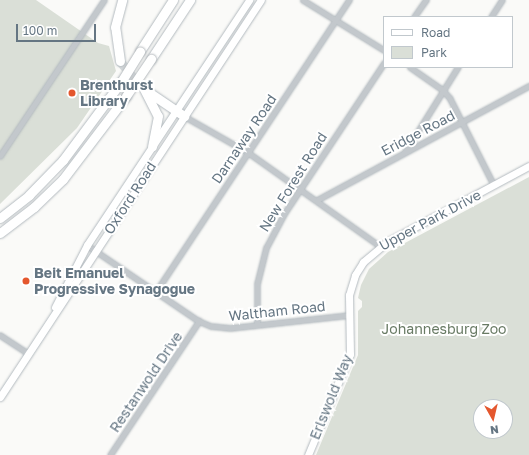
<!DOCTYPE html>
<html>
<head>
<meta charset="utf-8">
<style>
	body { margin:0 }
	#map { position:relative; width:529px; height:455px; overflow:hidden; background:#fafaf8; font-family:"Golos Text",sans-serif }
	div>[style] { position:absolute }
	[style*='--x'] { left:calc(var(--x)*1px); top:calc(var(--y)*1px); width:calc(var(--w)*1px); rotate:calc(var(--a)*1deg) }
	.green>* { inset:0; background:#dadfd7 }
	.motorway-tunnel>* { height:9px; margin-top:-4.5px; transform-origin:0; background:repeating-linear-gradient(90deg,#d5d9db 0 9px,transparent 0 13.5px) }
	.roads { filter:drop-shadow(0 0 1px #b3babf) drop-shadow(0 0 1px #b3babf) }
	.minor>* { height:4.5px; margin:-2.25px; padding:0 2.25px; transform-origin:2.25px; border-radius:2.25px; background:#c3c8cc }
	.secondary>* { height:7px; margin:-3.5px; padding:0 3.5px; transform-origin:3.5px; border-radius:3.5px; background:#fff }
	.primary>* { height:7px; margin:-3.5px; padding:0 3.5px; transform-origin:3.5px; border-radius:3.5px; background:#fff }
	.motorway>* { height:9px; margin:-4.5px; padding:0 4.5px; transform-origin:4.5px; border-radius:4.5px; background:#fff }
	.bridges { filter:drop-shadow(0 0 1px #b4b9bd) drop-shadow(0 0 1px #b4b9bd) }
	.motorway-bridge>* { height:9px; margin:-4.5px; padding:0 4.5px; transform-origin:4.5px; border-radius:4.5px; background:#fff }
	.dots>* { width:11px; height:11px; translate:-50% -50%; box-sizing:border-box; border:2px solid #fff; border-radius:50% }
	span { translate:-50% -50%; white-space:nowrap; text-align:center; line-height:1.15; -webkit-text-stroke:4px #fff; paint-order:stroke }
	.poi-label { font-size:14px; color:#657683; font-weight:700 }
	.left { translate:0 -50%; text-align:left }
	.street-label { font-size:14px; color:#657683 }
	.park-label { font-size:14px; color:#687a64 }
	.legend { position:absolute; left:383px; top:16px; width:130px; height:52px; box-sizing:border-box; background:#fff; border:1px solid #c1c8cd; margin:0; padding:5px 7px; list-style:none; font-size:12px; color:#657683 }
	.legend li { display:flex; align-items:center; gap:8px; height:20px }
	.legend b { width:20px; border:1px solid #c1c8cd }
	.north { position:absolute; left:473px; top:399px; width:40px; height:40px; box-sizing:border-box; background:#fff; border:1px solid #c1c8cd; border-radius:50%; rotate:172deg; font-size:11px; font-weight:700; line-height:16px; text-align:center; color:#657683 }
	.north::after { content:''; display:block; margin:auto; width:14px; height:18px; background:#e4572e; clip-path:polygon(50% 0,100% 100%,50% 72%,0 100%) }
	.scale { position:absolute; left:16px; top:24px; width:80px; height:18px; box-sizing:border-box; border:2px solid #657683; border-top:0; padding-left:5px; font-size:12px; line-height:14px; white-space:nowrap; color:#657683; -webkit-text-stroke:3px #fff; paint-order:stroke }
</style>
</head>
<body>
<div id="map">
	<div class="green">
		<div style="clip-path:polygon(0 0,36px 0,98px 43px,109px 46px,116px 71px,77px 128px,0 204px)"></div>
		<div style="clip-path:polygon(evenodd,529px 177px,529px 455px,316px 455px,358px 355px,358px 311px,362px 307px,362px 301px,358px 298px,361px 285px,369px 269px,388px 252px,529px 177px,481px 407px,505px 407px,505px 431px,481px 431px,481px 407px)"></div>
	</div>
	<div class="motorway-tunnel">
		<div style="--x:120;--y:61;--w:33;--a:50"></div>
	</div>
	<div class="roads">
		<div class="minor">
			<div style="--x:303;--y:0;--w:95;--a:31.7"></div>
			<div style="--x:414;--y:17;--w:21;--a:-55"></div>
			<div style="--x:491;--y:17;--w:20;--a:-57"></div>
			<div style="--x:410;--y:67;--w:40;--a:34.9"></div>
			<div style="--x:443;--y:90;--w:11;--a:49"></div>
			<div style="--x:450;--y:98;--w:97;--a:63.2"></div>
			<div style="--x:184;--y:116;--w:75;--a:29.6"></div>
			<div style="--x:249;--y:153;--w:161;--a:35.4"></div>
			<div style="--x:405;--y:152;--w:100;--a:-58.1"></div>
			<div style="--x:0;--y:156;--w:187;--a:-56.3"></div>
			<div style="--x:317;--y:200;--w:241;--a:-28.3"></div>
			<div style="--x:87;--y:245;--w:135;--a:34.2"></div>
			<div style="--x:199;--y:321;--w:13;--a:23"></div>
			<div style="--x:211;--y:326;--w:19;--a:6"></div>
			<div style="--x:230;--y:328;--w:120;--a:-6.2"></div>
			<div style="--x:157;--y:290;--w:348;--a:-56.5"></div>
			<div style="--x:257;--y:325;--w:41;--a:-90"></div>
			<div style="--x:257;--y:284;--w:37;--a:-76"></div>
			<div style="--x:266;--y:248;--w:38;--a:-62"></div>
			<div style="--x:284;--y:214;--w:181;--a:-56.5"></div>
			<div style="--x:0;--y:335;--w:35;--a:33"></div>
			<div style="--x:110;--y:455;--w:161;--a:-56.4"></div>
		</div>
		<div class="secondary">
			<div style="--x:308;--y:455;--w:109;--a:-67.4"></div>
			<div style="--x:350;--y:354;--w:59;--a:-91"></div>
			<div style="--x:349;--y:295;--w:21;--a:-73"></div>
			<div style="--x:355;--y:275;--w:15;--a:-58"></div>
			<div style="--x:363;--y:262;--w:31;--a:-40"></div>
			<div style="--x:387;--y:242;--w:161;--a:-28.2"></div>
		</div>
		<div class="primary">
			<div style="--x:55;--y:307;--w:70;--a:-62.7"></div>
			<div style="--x:87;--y:245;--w:294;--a:-56.5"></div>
			<div style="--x:0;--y:397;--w:475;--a:-56.7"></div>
		</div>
		<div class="motorway">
			<div style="--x:140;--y:51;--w:61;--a:-57.1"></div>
			<div style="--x:151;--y:59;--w:71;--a:-56.5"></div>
			<div style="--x:120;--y:61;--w:34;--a:-98"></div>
			<div style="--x:115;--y:27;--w:28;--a:-75"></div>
			<div style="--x:144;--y:89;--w:30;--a:63"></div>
			<div style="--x:158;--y:116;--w:31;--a:101"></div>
			<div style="--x:147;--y:91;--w:45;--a:34"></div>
			<div style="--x:0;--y:218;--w:37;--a:-38"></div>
			<div style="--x:29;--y:195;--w:49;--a:-45.8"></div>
			<div style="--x:63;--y:160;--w:97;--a:-53.4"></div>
			<div style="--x:0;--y:233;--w:43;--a:-37.4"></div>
			<div style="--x:34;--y:207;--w:40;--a:-44"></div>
			<div style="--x:63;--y:179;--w:104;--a:-52.8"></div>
		</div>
	</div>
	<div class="bridges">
		<div class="motorway-bridge">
			<div style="--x:121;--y:82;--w:36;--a:-58"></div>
			<div style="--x:126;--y:96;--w:45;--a:-56"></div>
		</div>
	</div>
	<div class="dots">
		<div style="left:72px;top:93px;background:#e4572e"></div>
		<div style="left:26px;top:281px;background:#e4572e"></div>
	</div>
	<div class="poi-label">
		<span class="left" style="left:80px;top:93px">Brenthurst<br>Library</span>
		<span class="left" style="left:34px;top:281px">Beit Emanuel<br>Progressive Synagogue</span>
	</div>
	<div class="street-label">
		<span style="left:418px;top:133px;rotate:-28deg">Eridge Road</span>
		<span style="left:244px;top:139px;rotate:-56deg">Darnaway Road</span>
		<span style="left:293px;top:182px;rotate:-58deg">New Forest Road</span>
		<span style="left:130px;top:198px;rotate:-57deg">Oxford Road</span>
		<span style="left:430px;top:220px;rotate:-28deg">Upper Park Drive</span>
		<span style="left:277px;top:311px;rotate:-6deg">Waltham Road</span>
		<span style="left:146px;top:382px;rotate:-56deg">Restanwold Drive</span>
		<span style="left:331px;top:397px;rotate:-68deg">Erlswold Way</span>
	</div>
	<div class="park-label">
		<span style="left:444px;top:329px">Johannesburg Zoo</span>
	</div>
	<ul class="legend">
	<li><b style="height:5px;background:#fff"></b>Road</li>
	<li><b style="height:11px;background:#dadfd7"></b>Park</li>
	</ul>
	<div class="north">N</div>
	<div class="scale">100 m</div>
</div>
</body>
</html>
